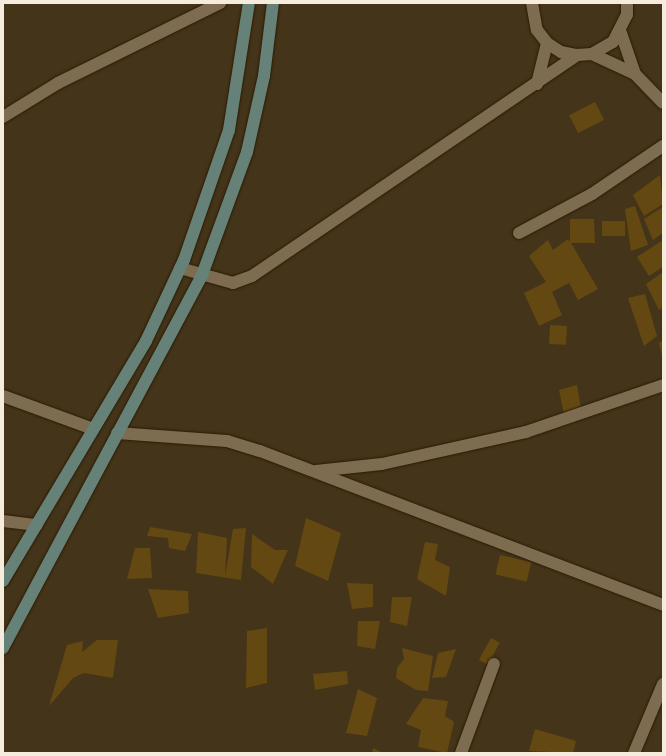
<!DOCTYPE html>
<html>
<head>
<meta charset="utf-8">
<style>
	body { margin:0 }
	#map { position:relative; width:666px; height:756px; overflow:hidden; background:#443419; font-family:Commissioner,sans-serif }
	div>[style] { position:absolute }
	[style*='--x'] { left:calc(var(--x)*1px); top:calc(var(--y)*1px); width:calc(var(--w)*1px); rotate:calc(var(--a)*1deg) }
	.building>* { inset:0; background:#644811; transform-origin:0 0 }
	.roads { filter:drop-shadow(0 0 1px #2a1b01) drop-shadow(0 0 1px #2a1b01) }
	.minor>* { height:12px; margin:-6px; padding:0 6px; transform-origin:6px; border-radius:6px; background:#7d6c4f }
	.secondary>* { height:12px; margin:-6px; padding:0 6px; transform-origin:6px; border-radius:6px; background:#668177 }
	span { translate:-50% -50%; white-space:nowrap; text-align:center; line-height:1.15; -webkit-text-stroke:3px #392a0e; paint-order:stroke }
	.frame { position:absolute; inset:0; border:4px solid #f6ecdd; pointer-events:none }
</style>
</head>
<body>
<div id="map">
	<div class="building">
		<div style="left:595px;top:102px;width:20px;height:29px;rotate:63deg"></div>
		<div style="clip-path:polygon(660px 175px,663px 204px,644px 216px,633px 195px)"></div>
		<div style="clip-path:polygon(635px 206px,648px 245px,631px 251px,625px 209px)"></div>
		<div style="clip-path:polygon(663px 207px,663px 233px,653px 240px,644px 219px)"></div>
		<div style="clip-path:polygon(570px 219px,594px 219px,595px 243px,571px 243px,598px 289px,578px 300px,569px 283px,552px 292px,562px 315px,539px 326px,524px 293px,546px 282px,529px 256px,548px 240px,553px 250px,568px 239px,570px 242px)"></div>
		<div style="left:602px;top:221px;width:23px;height:15px"></div>
		<div style="clip-path:polygon(663px 240px,663px 267px,649px 276px,637px 257px)"></div>
		<div style="clip-path:polygon(663px 272px,663px 307px,659px 310px,646px 284px)"></div>
		<div style="clip-path:polygon(645px 294px,657px 336px,644px 346px,628px 298px)"></div>
		<div style="left:550px;top:325px;width:17px;height:19px;rotate:3deg"></div>
		<div style="clip-path:polygon(663px 340px,663px 355px,662px 356px,659px 343px)"></div>
		<div style="clip-path:polygon(577px 385px,581px 409px,564px 414px,559px 390px)"></div>
		<div style="clip-path:polygon(306px 518px,341px 533px,328px 581px,295px 566px)"></div>
		<div style="clip-path:polygon(150px 527px,192px 534px,185px 551px,169px 548px,168px 538px,147px 536px)"></div>
		<div style="clip-path:polygon(246px 528px,241px 580px,196px 573px,198px 532px,227px 538px,225px 576px,233px 529px)"></div>
		<div style="clip-path:polygon(252px 534px,275px 550px,288px 550px,273px 584px,251px 567px)"></div>
		<div style="clip-path:polygon(425px 542px,438px 544px,435px 560px,450px 567px,446px 596px,417px 579px)"></div>
		<div style="clip-path:polygon(135px 548px,150px 548px,152px 578px,127px 579px)"></div>
		<div style="left:500px;top:555px;width:32px;height:20px;rotate:13deg"></div>
		<div style="clip-path:polygon(347px 583px,373px 584px,373px 607px,352px 609px)"></div>
		<div style="clip-path:polygon(148px 589px,188px 591px,189px 613px,158px 618px)"></div>
		<div style="clip-path:polygon(392px 597px,412px 597px,407px 626px,390px 622px)"></div>
		<div style="clip-path:polygon(358px 621px,380px 621px,375px 649px,357px 646px)"></div>
		<div style="clip-path:polygon(267px 628px,267px 683px,246px 688px,247px 631px)"></div>
		<div style="left:491px;top:638px;width:10px;height:25px;rotate:29deg"></div>
		<div style="clip-path:polygon(97px 640px,118px 640px,113px 678px,84px 673px,73px 678px,49px 706px,67px 645px,83px 641px,82px 652px)"></div>
		<div style="clip-path:polygon(402px 648px,433px 656px,428px 691px,416px 690px,396px 678px,397px 668px,404px 659px)"></div>
		<div style="clip-path:polygon(456px 649px,446px 677px,432px 678px,438px 653px)"></div>
		<div style="clip-path:polygon(347px 671px,348px 684px,315px 690px,313px 674px)"></div>
		<div style="clip-path:polygon(358px 689px,377px 698px,367px 736px,346px 733px)"></div>
		<div style="clip-path:polygon(423px 698px,448px 701px,445px 716px,454px 722px,447px 753px,418px 747px,421px 730px,406px 724px)"></div>
		<div style="clip-path:polygon(535px 729px,576px 741px,573px 753px,529px 751px)"></div>
		<div style="clip-path:polygon(373px 748px,383px 753px,372px 753px)"></div>
	</div>
	<div class="roads">
		<div class="minor">
			<div style="--x:532;--y:3;--w:27;--a:80"></div>
			<div style="--x:537;--y:30;--w:16;--a:52"></div>
			<div style="--x:547;--y:43;--w:17;--a:33"></div>
			<div style="--x:561;--y:52;--w:16;--a:11"></div>
			<div style="--x:577;--y:55;--w:15;--a:-4"></div>
			<div style="--x:592;--y:54;--w:24;--a:-30"></div>
			<div style="--x:613;--y:42;--w:30;--a:-63"></div>
			<div style="--x:627;--y:15;--w:12;--a:-90"></div>
			<div style="--x:621;--y:33;--w:43;--a:71.1"></div>
			<div style="--x:592;--y:54;--w:47;--a:24.9"></div>
			<div style="--x:635;--y:74;--w:40;--a:46"></div>
			<div style="--x:537;--y:84;--w:42;--a:-76.3"></div>
			<div style="--x:3;--y:117;--w:65;--a:-31.7"></div>
			<div style="--x:58;--y:83;--w:181;--a:-26.3"></div>
			<div style="--x:519;--y:233;--w:83;--a:-28.1"></div>
			<div style="--x:592;--y:194;--w:86;--a:-34.1"></div>
			<div style="--x:180;--y:268;--w:55;--a:15.8"></div>
			<div style="--x:233;--y:283;--w:20;--a:-20"></div>
			<div style="--x:252;--y:276;--w:393;--a:-34.2"></div>
			<div style="--x:3;--y:396;--w:96;--a:20.1"></div>
			<div style="--x:117;--y:433;--w:110;--a:4.2"></div>
			<div style="--x:227;--y:441;--w:34;--a:17"></div>
			<div style="--x:260;--y:451;--w:431;--a:20.9"></div>
			<div style="--x:316;--y:471;--w:66;--a:-6.1"></div>
			<div style="--x:382;--y:464;--w:148;--a:-12.5"></div>
			<div style="--x:526;--y:432;--w:145;--a:-18.9"></div>
			<div style="--x:3;--y:521;--w:34;--a:7"></div>
			<div style="--x:461;--y:753;--w:95;--a:-69.7"></div>
			<div style="--x:634;--y:753;--w:75;--a:-67.2"></div>
		</div>
		<div class="secondary">
			<div style="--x:3;--y:581;--w:279;--a:-59.2"></div>
			<div style="--x:146;--y:341;--w:89;--a:-64.9"></div>
			<div style="--x:184;--y:260;--w:138;--a:-70.9"></div>
			<div style="--x:229;--y:130;--w:129;--a:-81.1"></div>
			<div style="--x:3;--y:648;--w:423;--a:-61.9"></div>
			<div style="--x:202;--y:275;--w:131;--a:-69.9"></div>
			<div style="--x:247;--y:152;--w:78;--a:-77.4"></div>
			<div style="--x:264;--y:76;--w:74;--a:-83"></div>
		</div>
	</div>
	<div class="frame"></div>
</div>
</body>
</html>
